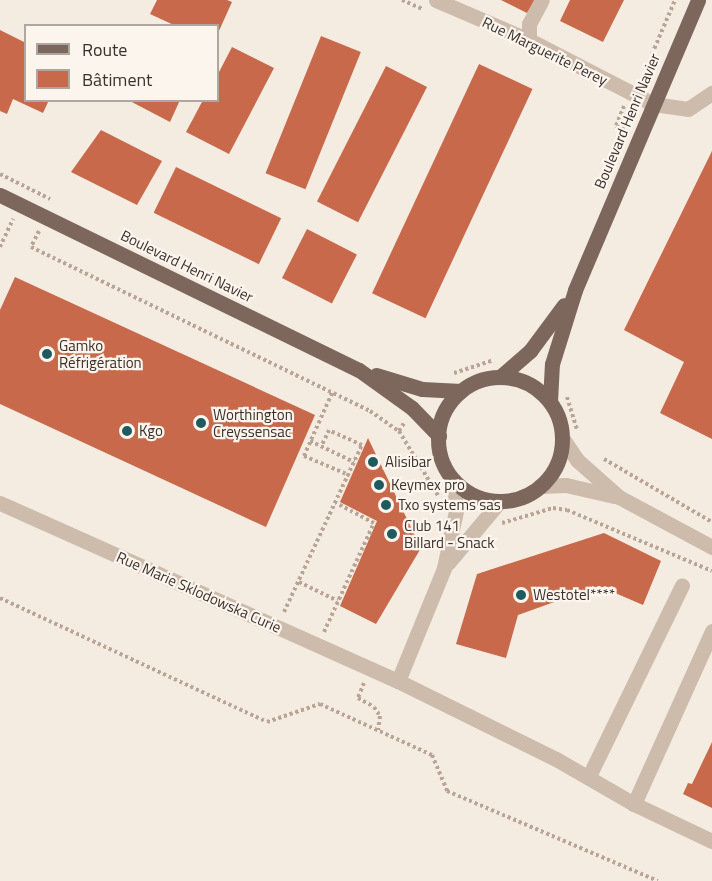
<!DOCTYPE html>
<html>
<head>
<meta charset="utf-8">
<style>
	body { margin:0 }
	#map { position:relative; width:712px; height:881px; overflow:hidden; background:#f4ebe1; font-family:"Titillium Web",sans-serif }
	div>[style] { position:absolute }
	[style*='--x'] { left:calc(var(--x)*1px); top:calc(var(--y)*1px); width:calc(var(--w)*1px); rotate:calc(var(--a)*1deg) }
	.building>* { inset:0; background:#c8694b; transform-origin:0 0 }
	.path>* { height:4px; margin-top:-2px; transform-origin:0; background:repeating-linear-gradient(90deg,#b9a596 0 3px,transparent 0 6px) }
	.minor>* { height:15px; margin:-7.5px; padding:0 7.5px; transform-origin:7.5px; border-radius:7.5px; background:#cdbbac }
	.major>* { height:15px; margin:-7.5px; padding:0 7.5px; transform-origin:7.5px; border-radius:7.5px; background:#7d675c }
	.major>.ring { margin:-7.5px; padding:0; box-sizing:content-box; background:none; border:15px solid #7d675c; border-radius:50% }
	.dots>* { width:16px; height:16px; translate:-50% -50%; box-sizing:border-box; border:3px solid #fbf5ee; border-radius:50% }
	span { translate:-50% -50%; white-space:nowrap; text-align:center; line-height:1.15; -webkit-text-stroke:4.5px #fbf5ee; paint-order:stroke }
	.street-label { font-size:15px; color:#3b302b }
	.poi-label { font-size:15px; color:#3b302b }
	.left { translate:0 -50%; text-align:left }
	.legend { position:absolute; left:24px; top:24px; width:195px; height:78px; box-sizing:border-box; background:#fbf5ee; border:2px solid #aea6a0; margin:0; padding:8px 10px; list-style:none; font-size:18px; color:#3b302b }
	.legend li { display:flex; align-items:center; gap:12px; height:30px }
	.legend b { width:30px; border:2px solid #aea6a0 }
</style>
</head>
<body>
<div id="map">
	<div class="building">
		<div style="clip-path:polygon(157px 0,227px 0,232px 2px,218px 33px,218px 26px,176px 26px,150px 14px)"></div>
		<div style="clip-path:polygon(501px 0,535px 0,527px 13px)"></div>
		<div style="clip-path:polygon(570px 0,624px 0,603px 42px,560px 21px)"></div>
		<div style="clip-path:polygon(0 30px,26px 43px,26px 100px,49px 100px,43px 113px,13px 99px,7px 114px,0 111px)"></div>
		<div style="left:321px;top:36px;width:43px;height:148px;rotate:22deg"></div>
		<div style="clip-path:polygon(232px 47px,274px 68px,229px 154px,186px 132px,203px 100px,218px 100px,218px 74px)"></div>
		<div style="left:479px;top:64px;width:59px;height:253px;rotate:25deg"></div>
		<div style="left:386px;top:66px;width:46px;height:152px;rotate:27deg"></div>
		<div style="clip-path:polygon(128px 100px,180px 100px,170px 122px)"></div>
		<div style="clip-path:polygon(101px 130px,162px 161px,137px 205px,71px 172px)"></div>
		<div style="clip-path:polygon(712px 151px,712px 439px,660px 413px,684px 362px,624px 330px)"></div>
		<div style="left:176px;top:167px;width:117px;height:51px;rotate:26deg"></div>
		<div style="left:307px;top:229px;width:56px;height:55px;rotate:27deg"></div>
		<div style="clip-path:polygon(15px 277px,315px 415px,266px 527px,0 404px,0 310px)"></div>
		<div style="clip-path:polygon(368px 438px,421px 548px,376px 624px,340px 606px,377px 521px,340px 502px)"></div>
		<div style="clip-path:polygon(604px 533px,661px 561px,643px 605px,599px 586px,518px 615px,506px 658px,456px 644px,477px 574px)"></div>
		<div style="clip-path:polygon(712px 742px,712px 808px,683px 794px,688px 783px,692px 784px)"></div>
	</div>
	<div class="path">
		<div style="--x:402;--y:0;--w:22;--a:24"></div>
		<div style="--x:656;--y:61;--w:8;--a:-120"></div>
		<div style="--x:652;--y:54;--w:59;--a:-66.9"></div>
		<div style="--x:624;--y:106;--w:22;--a:112"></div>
		<div style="--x:616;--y:126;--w:10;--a:24"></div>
		<div style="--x:0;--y:174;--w:56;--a:26.6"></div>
		<div style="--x:39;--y:231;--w:18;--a:117"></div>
		<div style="--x:31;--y:247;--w:377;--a:25.8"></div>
		<div style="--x:370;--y:411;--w:35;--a:35"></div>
		<div style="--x:399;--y:431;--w:9;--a:-58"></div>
		<div style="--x:0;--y:247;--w:31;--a:-65"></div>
		<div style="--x:454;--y:373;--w:40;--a:-18"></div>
		<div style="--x:332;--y:393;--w:69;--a:114"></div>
		<div style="--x:304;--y:456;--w:49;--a:22.9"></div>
		<div style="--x:567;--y:397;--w:34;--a:73"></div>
		<div style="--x:399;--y:431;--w:77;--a:58.8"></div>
		<div style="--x:310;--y:441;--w:49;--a:25.5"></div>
		<div style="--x:604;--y:459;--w:125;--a:30.3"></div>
		<div style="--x:502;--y:523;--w:53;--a:-16.4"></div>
		<div style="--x:553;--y:508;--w:14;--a:8"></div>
		<div style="--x:567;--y:510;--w:157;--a:22.8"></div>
		<div style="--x:299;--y:582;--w:43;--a:26"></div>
		<div style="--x:0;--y:598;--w:294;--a:24.9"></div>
		<div style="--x:267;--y:722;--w:56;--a:-18.8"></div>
		<div style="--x:320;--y:704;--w:123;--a:24.5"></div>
		<div style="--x:432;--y:755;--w:39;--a:67"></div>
		<div style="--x:447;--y:791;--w:229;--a:23.1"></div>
		<div style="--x:284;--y:612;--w:184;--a:-65"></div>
		<div style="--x:362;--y:445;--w:36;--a:-156"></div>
		<div style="--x:329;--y:430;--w:17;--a:115"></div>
		<div style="--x:324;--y:632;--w:120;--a:-65.4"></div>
		<div style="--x:374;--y:523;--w:43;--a:-152.2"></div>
		<div style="--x:364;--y:683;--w:16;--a:112"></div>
		<div style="--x:358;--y:698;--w:18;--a:29"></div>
		<div style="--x:374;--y:707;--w:11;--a:56"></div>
		<div style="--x:380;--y:716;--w:14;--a:98"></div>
	</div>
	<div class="minor">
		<div style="--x:436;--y:0;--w:101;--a:23.3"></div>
		<div style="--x:529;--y:40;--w:140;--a:27.3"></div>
		<div style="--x:653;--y:104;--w:35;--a:8"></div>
		<div style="--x:688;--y:109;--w:29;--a:-34"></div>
		<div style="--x:529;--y:40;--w:16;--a:-90"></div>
		<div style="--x:529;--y:24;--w:27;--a:-62"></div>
		<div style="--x:563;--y:439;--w:25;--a:56"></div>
		<div style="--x:577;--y:460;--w:56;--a:41.4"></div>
		<div style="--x:619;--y:497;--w:106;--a:28.3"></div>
		<div style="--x:540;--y:486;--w:26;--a:-2"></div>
		<div style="--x:566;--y:485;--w:49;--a:12.9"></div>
		<div style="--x:0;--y:503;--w:436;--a:24.1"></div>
		<div style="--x:398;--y:681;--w:176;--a:26.3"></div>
		<div style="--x:556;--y:759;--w:90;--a:30"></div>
		<div style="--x:448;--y:563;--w:81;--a:-50"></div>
		<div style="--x:712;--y:631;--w:190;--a:114.3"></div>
		<div style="--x:634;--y:804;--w:86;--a:25.4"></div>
		<div style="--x:398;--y:681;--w:122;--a:-67.8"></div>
		<div style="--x:444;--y:568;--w:58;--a:-78.1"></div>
		<div style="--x:456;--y:511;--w:31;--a:-94"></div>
		<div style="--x:589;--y:776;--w:212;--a:-64"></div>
	</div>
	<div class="major">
		<div style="--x:0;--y:195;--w:399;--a:26"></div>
		<div style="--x:359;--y:370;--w:65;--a:35.6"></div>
		<div style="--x:412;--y:408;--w:39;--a:46"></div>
		<div style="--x:376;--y:375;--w:48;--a:16.9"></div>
		<div style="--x:422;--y:389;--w:39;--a:3"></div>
		<div style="--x:500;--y:377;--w:40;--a:-41"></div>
		<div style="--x:530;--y:351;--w:57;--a:-53.5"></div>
		<div class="ring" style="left:438px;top:377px;width:109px;height:109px"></div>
		<div style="--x:550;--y:401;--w:37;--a:-87"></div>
		<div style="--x:552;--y:364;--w:77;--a:-72.7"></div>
		<div style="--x:575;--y:290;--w:315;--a:-67"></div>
	</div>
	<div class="dots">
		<div style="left:47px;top:354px;background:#1f5a5e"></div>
		<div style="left:201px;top:423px;background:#1f5a5e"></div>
		<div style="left:127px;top:431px;background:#1f5a5e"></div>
		<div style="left:373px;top:462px;background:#1f5a5e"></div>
		<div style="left:379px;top:485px;background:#1f5a5e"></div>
		<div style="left:386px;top:505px;background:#1f5a5e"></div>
		<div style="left:392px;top:534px;background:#1f5a5e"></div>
		<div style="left:521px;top:595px;background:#1f5a5e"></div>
	</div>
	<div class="street-label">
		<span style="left:545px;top:51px;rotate:26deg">Rue Marguerite Perey</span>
		<span style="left:627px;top:121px;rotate:-67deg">Boulevard Henri Navier</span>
		<span style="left:187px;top:266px;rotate:26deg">Boulevard Henri Navier</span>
		<span style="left:199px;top:592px;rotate:24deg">Rue Marie Sklodowska Curie</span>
	</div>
	<div class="poi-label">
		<span class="left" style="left:59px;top:354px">Gamko<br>Réfrigération</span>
		<span class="left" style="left:213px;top:423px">Worthington<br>Creyssensac</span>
		<span class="left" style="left:139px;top:431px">Kgo</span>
		<span class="left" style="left:385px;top:462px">Alisibar</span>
		<span class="left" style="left:391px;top:485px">Keymex pro</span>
		<span class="left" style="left:398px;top:505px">Txo systems sas</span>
		<span class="left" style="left:404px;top:534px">Club 141<br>Billard - Snack</span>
		<span class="left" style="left:533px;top:595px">Westotel****</span>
	</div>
	<ul class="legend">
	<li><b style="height:8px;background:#7d675c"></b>Route</li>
	<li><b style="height:16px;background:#c8694b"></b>Bâtiment</li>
	</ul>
</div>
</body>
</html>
